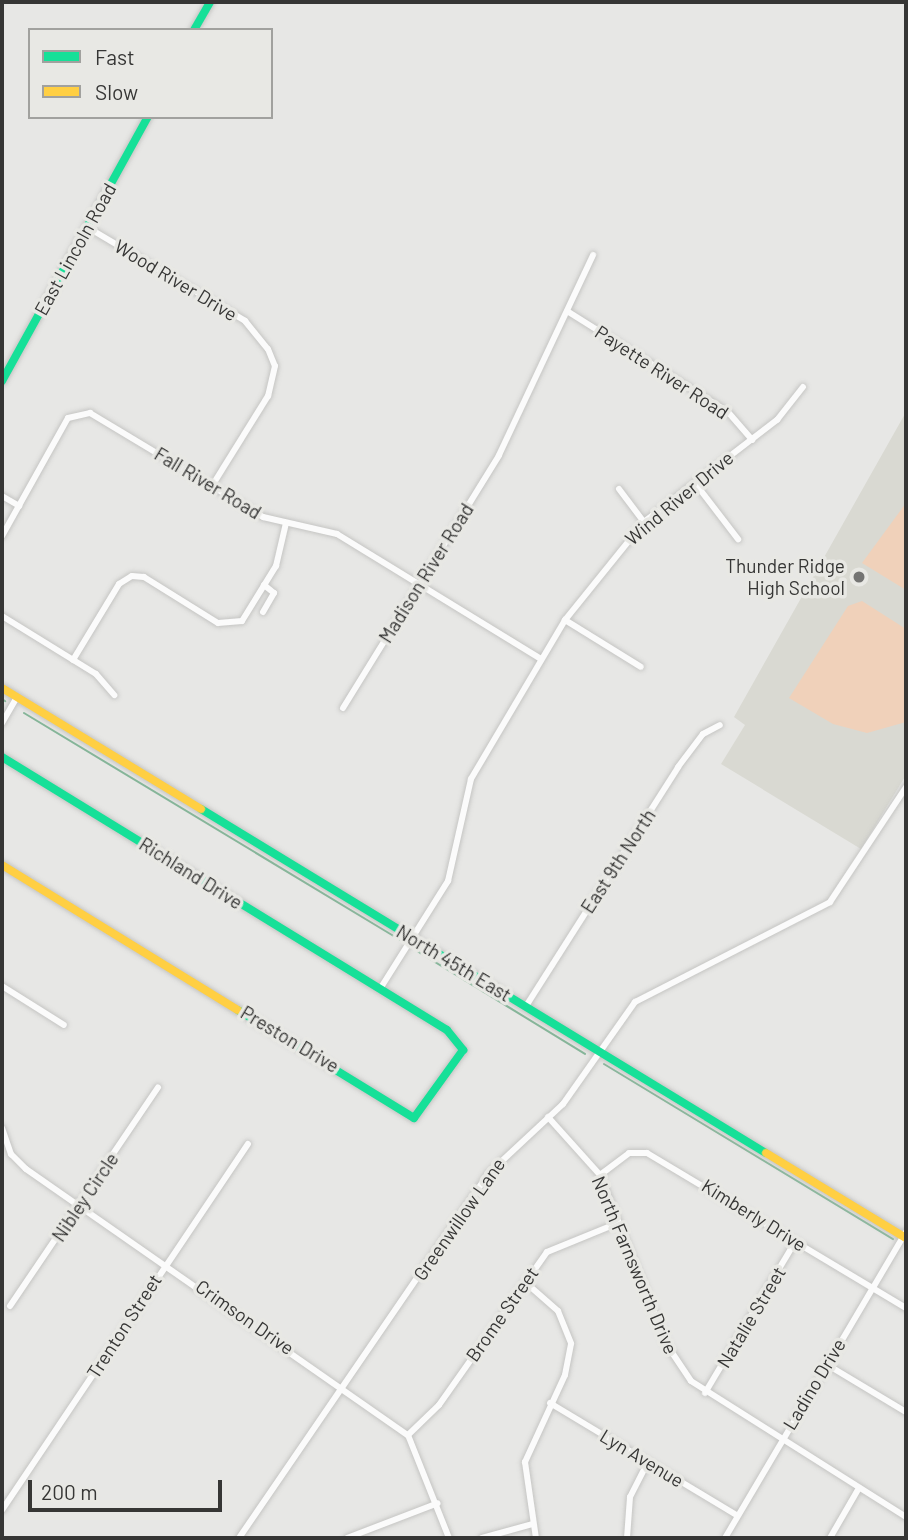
<!DOCTYPE html>
<html>
<head>
<meta charset="utf-8">
<style>
	body { margin:0 }
	#map { position:relative; width:908px; height:1540px; overflow:hidden; background:#e7e7e5; font-family:Barlow,sans-serif }
	div>[style] { position:absolute }
	[style*='--x'] { left:calc(var(--x)*1px); top:calc(var(--y)*1px); width:calc(var(--w)*1px); rotate:calc(var(--a)*1deg) }
	.built>* { inset:0; background:#d9d9d2 }
	.green>* { inset:0; background:#f0d1ba }
	.stream>* { height:2px; margin:-1px; padding:0 1px; transform-origin:1px; border-radius:1px; background:#84b598 }
	.roads { filter:drop-shadow(0 0 2px #c5c5c3) drop-shadow(0 0 2px #c5c5c3) }
	.street>* { height:6px; margin:-3px; padding:0 3px; transform-origin:3px; border-radius:3px; background:#fbfbfb }
	.fast>* { height:8px; margin:-4px; padding:0 4px; transform-origin:4px; border-radius:4px; background:#16e098 }
	.slow>* { height:8px; margin:-4px; padding:0 4px; transform-origin:4px; border-radius:4px; background:#ffcf43 }
	.dots>* { width:19px; height:19px; translate:-50% -50%; box-sizing:border-box; border:4px solid #e8e8e4; border-radius:50% }
	span { translate:-50% -50%; white-space:nowrap; text-align:center; line-height:1.15; -webkit-text-stroke:7px #e8e8e4; paint-order:stroke }
	.street-label { font-size:19px; color:#363635 }
	.poi-label { font-size:19px; color:#363635 }
	.right { translate:-100% -50%; text-align:right }
	.frame { position:absolute; inset:0; border:4px solid #363635; pointer-events:none }
	.legend { position:absolute; left:28px; top:28px; width:245px; height:91px; box-sizing:border-box; background:#e8e8e4; border:2px solid #a1a19e; margin:0; padding:9px 12px; list-style:none; font-size:21px; color:#363635 }
	.legend li { display:flex; align-items:center; gap:14px; height:35px }
	.legend b { width:35px; border:2px solid #a1a19e }
	.scale { position:absolute; left:28px; top:1480px; width:194px; height:32px; box-sizing:border-box; border:4px solid #363635; border-top:0; padding-left:9px; font-size:21px; line-height:24px; white-space:nowrap; color:#363635; -webkit-text-stroke:5px #e8e8e4; paint-order:stroke }
</style>
</head>
<body>
<div id="map">
	<div class="built">
		<div style="clip-path:polygon(906px 412px,906px 775px,861px 849px,721px 764px,745px 725px,734px 717px)"></div>
	</div>
	<div class="green">
		<div style="clip-path:polygon(906px 503px,906px 590px,862px 563px)"></div>
		<div style="clip-path:polygon(862px 601px,906px 629px,906px 722px,867px 733px,833px 724px,789px 698px,848px 606px)"></div>
	</div>
	<div class="stream">
		<div style="--x:2;--y:699;--w:4;--a:34"></div>
		<div style="--x:24;--y:713;--w:439;--a:31.1"></div>
		<div style="--x:417;--y:951;--w:197;--a:31.5"></div>
		<div style="--x:604;--y:1064;--w:338;--a:31.2"></div>
	</div>
	<div class="roads">
		<div class="street">
			<div style="--x:87;--y:227;--w:184;--a:30.7"></div>
			<div style="--x:245;--y:321;--w:36;--a:51"></div>
			<div style="--x:268;--y:349;--w:18;--a:68"></div>
			<div style="--x:275;--y:366;--w:31;--a:103"></div>
			<div style="--x:268;--y:396;--w:106;--a:121.9"></div>
			<div style="--x:567;--y:311;--w:190;--a:32.1"></div>
			<div style="--x:728;--y:412;--w:37;--a:49"></div>
			<div style="--x:695;--y:483;--w:71;--a:52.5"></div>
			<div style="--x:619;--y:489;--w:41;--a:52.9"></div>
			<div style="--x:2;--y:496;--w:20;--a:30"></div>
			<div style="--x:2;--y:536;--w:135;--a:-60.8"></div>
			<div style="--x:68;--y:418;--w:23;--a:-13"></div>
			<div style="--x:90;--y:413;--w:202;--a:31"></div>
			<div style="--x:263;--y:517;--w:76;--a:12.9"></div>
			<div style="--x:337;--y:534;--w:239;--a:31.5"></div>
			<div style="--x:263;--y:612;--w:22;--a:-60"></div>
			<div style="--x:274;--y:593;--w:13;--a:-141"></div>
			<div style="--x:2;--y:616;--w:110;--a:31.7"></div>
			<div style="--x:96;--y:674;--w:28;--a:49"></div>
			<div style="--x:565;--y:620;--w:89;--a:31.7"></div>
			<div style="--x:73;--y:660;--w:89;--a:-58.8"></div>
			<div style="--x:119;--y:584;--w:15;--a:-32"></div>
			<div style="--x:132;--y:576;--w:12;--a:5"></div>
			<div style="--x:144;--y:577;--w:87;--a:31.9"></div>
			<div style="--x:218;--y:623;--w:24;--a:-5"></div>
			<div style="--x:242;--y:621;--w:65;--a:-58.3"></div>
			<div style="--x:276;--y:566;--w:44;--a:-76.9"></div>
			<div style="--x:343;--y:708;--w:297;--a:-58.3"></div>
			<div style="--x:499;--y:455;--w:221;--a:-64.8"></div>
			<div style="--x:2;--y:723;--w:30;--a:-60"></div>
			<div style="--x:2;--y:986;--w:73;--a:32.2"></div>
			<div style="--x:380;--y:989;--w:128;--a:-57.8"></div>
			<div style="--x:448;--y:881;--w:105;--a:-77.3"></div>
			<div style="--x:471;--y:779;--w:185;--a:-59.4"></div>
			<div style="--x:565;--y:620;--w:126;--a:-51.1"></div>
			<div style="--x:644;--y:522;--w:168;--a:-37.5"></div>
			<div style="--x:777;--y:420;--w:42;--a:-51.8"></div>
			<div style="--x:526;--y:1006;--w:283;--a:-57.5"></div>
			<div style="--x:678;--y:767;--w:41;--a:-52.9"></div>
			<div style="--x:703;--y:734;--w:19;--a:-28"></div>
			<div style="--x:548;--y:1117;--w:78;--a:48.1"></div>
			<div style="--x:600;--y:1175;--w:183;--a:68.5"></div>
			<div style="--x:667;--y:1345;--w:43;--a:56.3"></div>
			<div style="--x:691;--y:1381;--w:254;--a:32.3"></div>
			<div style="--x:2;--y:1128;--w:28;--a:71"></div>
			<div style="--x:11;--y:1154;--w:21;--a:45"></div>
			<div style="--x:26;--y:1169;--w:465;--a:34.9"></div>
			<div style="--x:408;--y:1435;--w:111;--a:68.3"></div>
			<div style="--x:600;--y:1175;--w:36;--a:-37"></div>
			<div style="--x:629;--y:1153;--w:18;--a:0"></div>
			<div style="--x:647;--y:1153;--w:302;--a:30.9"></div>
			<div style="--x:525;--y:1282;--w:44;--a:41.3"></div>
			<div style="--x:558;--y:1311;--w:35;--a:68"></div>
			<div style="--x:571;--y:1344;--w:32;--a:101"></div>
			<div style="--x:565;--y:1375;--w:96;--a:114.7"></div>
			<div style="--x:525;--y:1462;--w:77;--a:81.8"></div>
			<div style="--x:10;--y:1306;--w:264;--a:-55.9"></div>
			<div style="--x:826;--y:1364;--w:93;--a:31"></div>
			<div style="--x:705;--y:1393;--w:176;--a:-59.2"></div>
			<div style="--x:550;--y:1403;--w:216;--a:31"></div>
			<div style="--x:408;--y:1435;--w:43;--a:-44.1"></div>
			<div style="--x:439;--y:1405;--w:187;--a:-54.8"></div>
			<div style="--x:547;--y:1252;--w:77;--a:-22.2"></div>
			<div style="--x:2;--y:1510;--w:441;--a:-56.1"></div>
			<div style="--x:239;--y:1538;--w:442;--a:-55.6"></div>
			<div style="--x:489;--y:1173;--w:101;--a:-43"></div>
			<div style="--x:563;--y:1104;--w:125;--a:-54.8"></div>
			<div style="--x:635;--y:1002;--w:219;--a:-27.1"></div>
			<div style="--x:830;--y:902;--w:138;--a:-56.5"></div>
			<div style="--x:347;--y:1538;--w:97;--a:-21"></div>
			<div style="--x:482;--y:1538;--w:52;--a:-15.6"></div>
			<div style="--x:627;--y:1538;--w:41;--a:-85.8"></div>
			<div style="--x:630;--y:1497;--w:37;--a:-63"></div>
			<div style="--x:725;--y:1538;--w:356;--a:-59.4"></div>
			<div style="--x:830;--y:1538;--w:58;--a:-59.9"></div>
		</div>
		<div class="fast">
			<div style="--x:194;--y:30;--w:32;--a:-60"></div>
			<div style="--x:2;--y:381;--w:302;--a:-61.1"></div>
			<div style="--x:2;--y:757;--w:522;--a:31.53"></div>
			<div style="--x:447;--y:1030;--w:26;--a:51"></div>
			<div style="--x:463;--y:1050;--w:84;--a:125.8"></div>
			<div style="--x:414;--y:1118;--w:206;--a:-148.5"></div>
			<div style="--x:201;--y:809;--w:661;--a:31.34"></div>
		</div>
		<div class="slow">
			<div style="--x:2;--y:688;--w:233;--a:31.3"></div>
			<div style="--x:2;--y:865;--w:277;--a:31.6"></div>
			<div style="--x:766;--y:1153;--w:164;--a:31.3"></div>
		</div>
	</div>
	<div class="dots">
		<div style="left:859px;top:577px;background:#747473"></div>
	</div>
	<div class="street-label">
		<span style="left:75px;top:249px;rotate:-61deg">East Lincoln Road</span>
		<span style="left:176px;top:280px;rotate:31deg">Wood River Drive</span>
		<span style="left:662px;top:372px;rotate:33deg">Payette River Road</span>
		<span style="left:208px;top:483px;rotate:31deg">Fall River Road</span>
		<span style="left:679px;top:498px;rotate:-40deg">Wind River Drive</span>
		<span style="left:426px;top:573px;rotate:-58deg">Madison River Road</span>
		<span style="left:618px;top:861px;rotate:-57deg">East 9th North</span>
		<span style="left:191px;top:873px;rotate:32deg">Richland Drive</span>
		<span style="left:454px;top:963px;rotate:31deg">North 45th East</span>
		<span style="left:290px;top:1039px;rotate:31deg">Preston Drive</span>
		<span style="left:85px;top:1197px;rotate:-56deg">Nibley Circle</span>
		<span style="left:754px;top:1215px;rotate:32deg">Kimberly Drive</span>
		<span style="left:459px;top:1219px;rotate:-55deg">Greenwillow Lane</span>
		<span style="left:635px;top:1265px;rotate:67deg">North Farnsworth Drive</span>
		<span style="left:502px;top:1314px;rotate:-55deg">Brome Street</span>
		<span style="left:245px;top:1317px;rotate:35deg">Crimson Drive</span>
		<span style="left:751px;top:1317px;rotate:-59deg">Natalie Street</span>
		<span style="left:124px;top:1326px;rotate:-57deg">Trenton Street</span>
		<span style="left:814px;top:1384px;rotate:-59deg">Ladino Drive</span>
		<span style="left:642px;top:1458px;rotate:31deg">Lyn Avenue</span>
	</div>
	<div class="poi-label">
		<span class="right" style="left:845px;top:577px">Thunder Ridge<br>High School</span>
	</div>
	<div class="frame"></div>
	<ul class="legend">
	<li><b style="height:9px;background:#16e098"></b>Fast</li>
	<li><b style="height:9px;background:#ffcf43"></b>Slow</li>
	</ul>
	<div class="scale">200 m</div>
</div>
</body>
</html>
